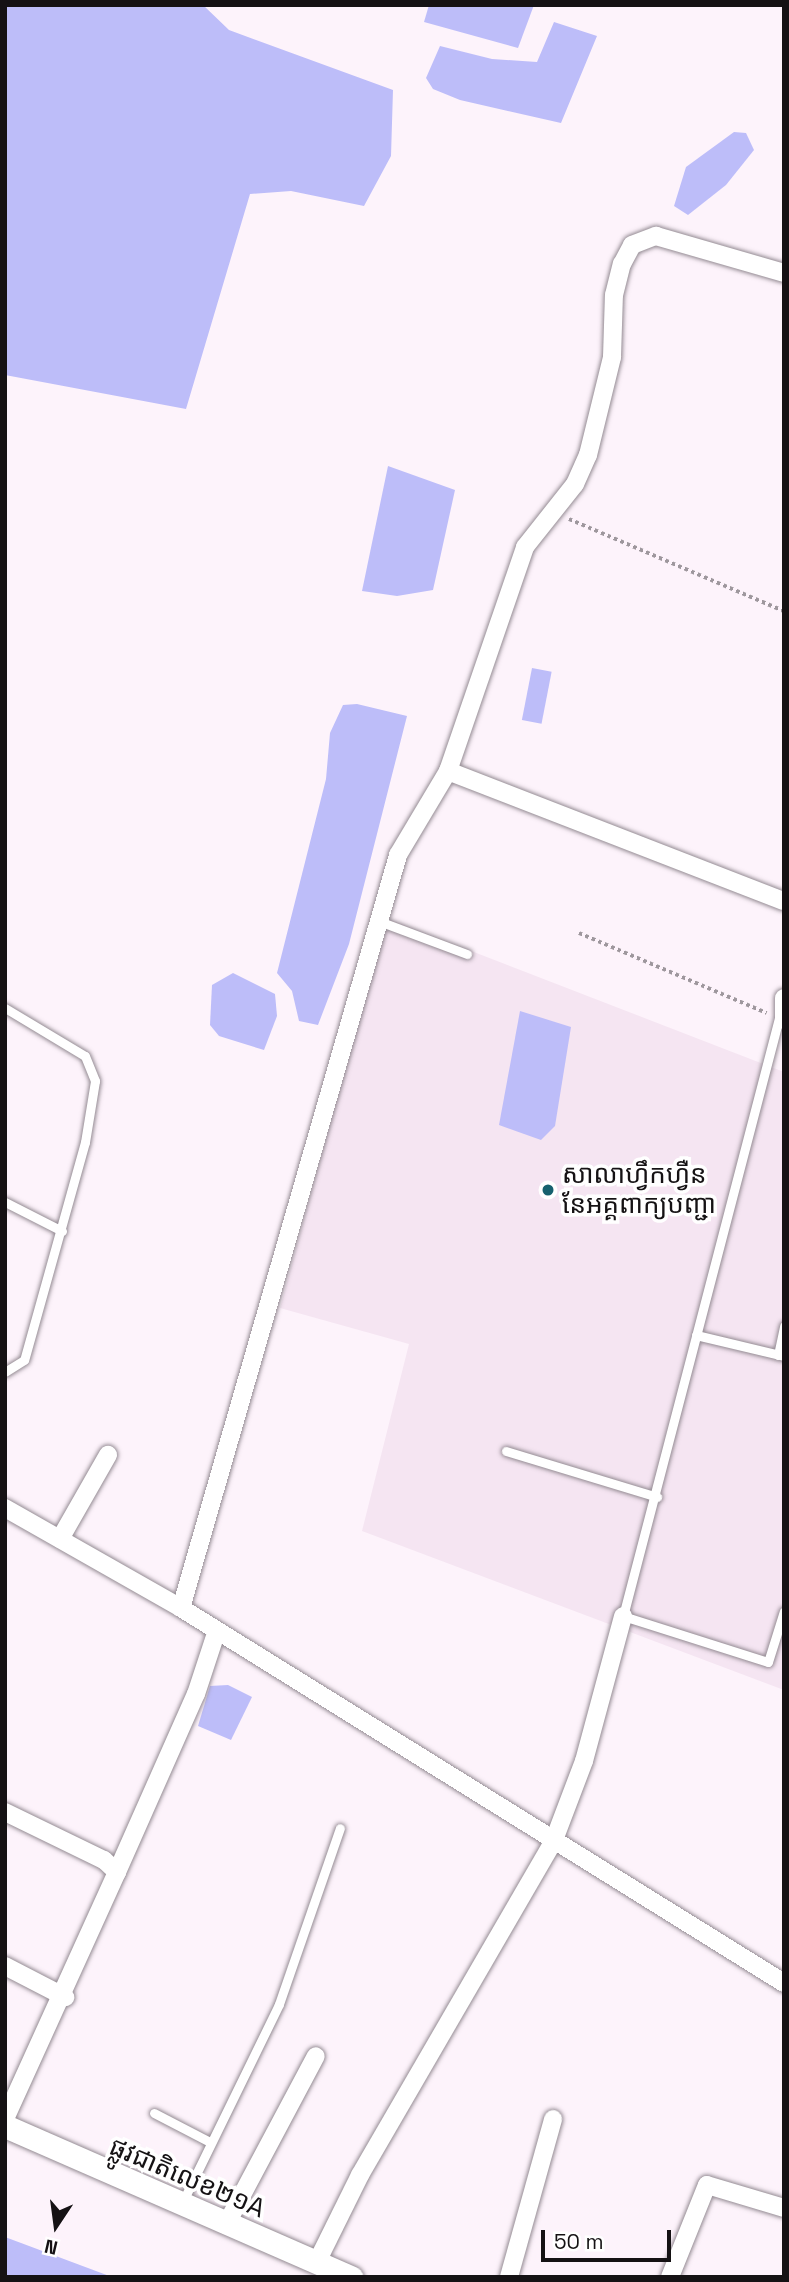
<!DOCTYPE html>
<html>
<head>
<meta charset="utf-8">
<style>
	body { margin:0 }
	#map { position:relative; width:789px; height:2282px; overflow:hidden; background:#fdf3fb; font-family:"Space Grotesk","Noto Sans Khmer",sans-serif }
	div>[style] { position:absolute }
	[style*='--x'] { left:calc(var(--x)*1px); top:calc(var(--y)*1px); width:calc(var(--w)*1px); rotate:calc(var(--a)*1deg) }
	.built>* { inset:0; background:#f5e5f2 }
	.water>* { inset:0; background:#bdbdf9; transform-origin:0 0 }
	.path>* { height:3.5px; margin-top:-1.75px; transform-origin:0; background:repeating-linear-gradient(90deg,#9e979d 0 3.5px,transparent 0 7px) }
	.roads { filter:drop-shadow(0 0 2px #948b93) drop-shadow(0 0 2px #948b93) }
	.service>* { height:9px; margin:-4.5px; padding:0 4.5px; transform-origin:4.5px; border-radius:4.5px; background:#fff }
	.minor>* { height:18px; margin:-9px; padding:0 9px; transform-origin:9px; border-radius:9px; background:#fff }
	.tertiary>* { height:23px; margin:-11.5px; padding:0 11.5px; transform-origin:11.5px; border-radius:11.5px; background:#fff }
	.dots>* { width:19px; height:19px; translate:-50% -50%; box-sizing:border-box; border:4px solid #fff; border-radius:50% }
	span { translate:-50% -50%; white-space:nowrap; text-align:center; line-height:1.15; -webkit-text-stroke:7px #fff; paint-order:stroke }
	.poi-label { font-size:26px; color:#151214 }
	.left { translate:0 -50%; text-align:left }
	.street-label { font-size:26px; color:#151214 }
	.frame { position:absolute; inset:0; border:7px solid #151214; pointer-events:none }
	.north { position:absolute; left:21px; top:2191px; width:70px; height:70px; -webkit-text-stroke:5px #fff; paint-order:stroke; rotate:193deg; font-size:19px; font-weight:700; line-height:28px; text-align:center; color:#151214 }
	.north::after { content:''; display:block; margin:auto; width:24px; height:32px; background:#151214; clip-path:polygon(50% 0,100% 100%,50% 72%,0 100%) }
	.scale { position:absolute; left:541px; top:2230px; width:130px; height:32px; box-sizing:border-box; border:4px solid #151214; border-top:0; padding-left:9px; font-size:21px; line-height:24px; white-space:nowrap; color:#151214; -webkit-text-stroke:5px #fff; paint-order:stroke }
</style>
</head>
<body>
<div id="map">
	<div class="built">
		<div style="clip-path:polygon(386px 918px,784px 1072px,784px 1690px,362px 1531px,409px 1344px,280px 1308px)"></div>
	</div>
	<div class="water">
		<div style="clip-path:polygon(5px 5px,203px 5px,229px 30px,393px 90px,391px 156px,364px 206px,291px 191px,250px 194px,186px 409px,5px 375px)"></div>
		<div style="clip-path:polygon(429px 5px,534px 5px,518px 48px,424px 22px)"></div>
		<div style="clip-path:polygon(554px 22px,597px 36px,561px 123px,460px 100px,433px 89px,426px 78px,440px 46px,492px 59px,537px 62px)"></div>
		<div style="clip-path:polygon(734px 132px,746px 133px,754px 150px,726px 185px,688px 215px,674px 206px,686px 167px)"></div>
		<div style="clip-path:polygon(388px 466px,455px 490px,433px 590px,397px 596px,362px 591px)"></div>
		<div style="left:532px;top:668px;width:20px;height:53px;rotate:11deg"></div>
		<div style="clip-path:polygon(357px 704px,407px 716px,349px 944px,318px 1025px,299px 1021px,292px 991px,277px 973px,326px 779px,330px 733px,343px 705px)"></div>
		<div style="clip-path:polygon(233px 973px,275px 994px,277px 1016px,264px 1050px,219px 1036px,210px 1025px,212px 985px)"></div>
		<div style="clip-path:polygon(520px 1011px,571px 1027px,555px 1126px,541px 1140px,499px 1125px)"></div>
		<div style="clip-path:polygon(228px 1685px,252px 1697px,231px 1740px,198px 1726px,210px 1686px)"></div>
		<div style="clip-path:polygon(5px 2237px,112px 2277px,5px 2277px)"></div>
	</div>
	<div class="path">
		<div style="--x:569;--y:519;--w:234;--a:23.2"></div>
		<div style="--x:579;--y:933;--w:204;--a:23.1"></div>
	</div>
	<div class="roads">
		<div class="service">
			<div style="--x:379;--y:921;--w:94;--a:20.6"></div>
			<div style="--x:5;--y:1008;--w:93;--a:31"></div>
			<div style="--x:85;--y:1056;--w:27;--a:68"></div>
			<div style="--x:95;--y:1081;--w:62;--a:99.3"></div>
			<div style="--x:85;--y:1142;--w:226;--a:105.6"></div>
			<div style="--x:24;--y:1360;--w:22;--a:148"></div>
			<div style="--x:779;--y:1018;--w:618;--a:104.62"></div>
			<div style="--x:623;--y:1616;--w:152;--a:17.6"></div>
			<div style="--x:768;--y:1662;--w:53;--a:-72.6"></div>
			<div style="--x:5;--y:1202;--w:64;--a:27"></div>
			<div style="--x:696;--y:1335;--w:90;--a:13.4"></div>
			<div style="--x:778;--y:1355;--w:30;--a:-78"></div>
			<div style="--x:506;--y:1451;--w:158;--a:16.9"></div>
			<div style="--x:154;--y:2113;--w:63;--a:27.4"></div>
			<div style="--x:183;--y:2201;--w:219;--a:-64"></div>
			<div style="--x:279;--y:2004;--w:186;--a:-70.9"></div>
		</div>
		<div class="minor">
			<div style="--x:448;--y:771;--w:360;--a:21.2"></div>
			<div style="--x:784;--y:998;--w:22;--a:90"></div>
			<div style="--x:5;--y:1508;--w:202;--a:29.6"></div>
			<div style="--x:181;--y:1608;--w:710;--a:31.88"></div>
			<div style="--x:60;--y:1539;--w:97;--a:-60.3"></div>
			<div style="--x:181;--y:1608;--w:784;--a:-73.92"></div>
			<div style="--x:398;--y:855;--w:98;--a:-59.2"></div>
			<div style="--x:448;--y:771;--w:237;--a:-71"></div>
			<div style="--x:525;--y:547;--w:80;--a:-51.6"></div>
			<div style="--x:575;--y:484;--w:32;--a:-66"></div>
			<div style="--x:588;--y:455;--w:101;--a:-76.2"></div>
			<div style="--x:612;--y:357;--w:62;--a:-88.2"></div>
			<div style="--x:614;--y:295;--w:32;--a:-76"></div>
			<div style="--x:622;--y:264;--w:21;--a:-62"></div>
			<div style="--x:632;--y:245;--w:26;--a:-21"></div>
			<div style="--x:656;--y:236;--w:133;--a:16.1"></div>
			<div style="--x:5;--y:1812;--w:110;--a:25.9"></div>
			<div style="--x:104;--y:1860;--w:18;--a:43"></div>
			<div style="--x:117;--y:1872;--w:271;--a:114.4"></div>
			<div style="--x:117;--y:1872;--w:195;--a:-66.1"></div>
			<div style="--x:196;--y:1694;--w:64;--a:-71.8"></div>
			<div style="--x:5;--y:1966;--w:68;--a:27.3"></div>
			<div style="--x:226;--y:2225;--w:191;--a:-62"></div>
			<div style="--x:317;--y:2262;--w:97;--a:-63.7"></div>
			<div style="--x:360;--y:2175;--w:387;--a:-59.9"></div>
			<div style="--x:554;--y:1840;--w:85;--a:-69.2"></div>
			<div style="--x:584;--y:1761;--w:150;--a:-74.9"></div>
			<div style="--x:509;--y:2277;--w:164;--a:-74.4"></div>
			<div style="--x:670;--y:2277;--w:99;--a:-68.1"></div>
			<div style="--x:707;--y:2185;--w:80;--a:16.6"></div>
		</div>
		<div class="tertiary">
			<div style="--x:5;--y:2126;--w:378;--a:23.6"></div>
		</div>
	</div>
	<div class="dots">
		<div style="left:548px;top:1190px;background:#16606e"></div>
	</div>
	<div class="poi-label">
		<span class="left" style="left:562px;top:1190px">សាលាហ្វឹកហ្វឺន<br>នែអគ្គពាក្យបញ្ជា</span>
	</div>
	<div class="street-label">
		<span style="left:187px;top:2178px;rotate:23deg">ផ្លូវជាតិលេខ២១A</span>
	</div>
	<div class="frame"></div>
	<div class="north">N</div>
	<div class="scale">50 m</div>
</div>
</body>
</html>
